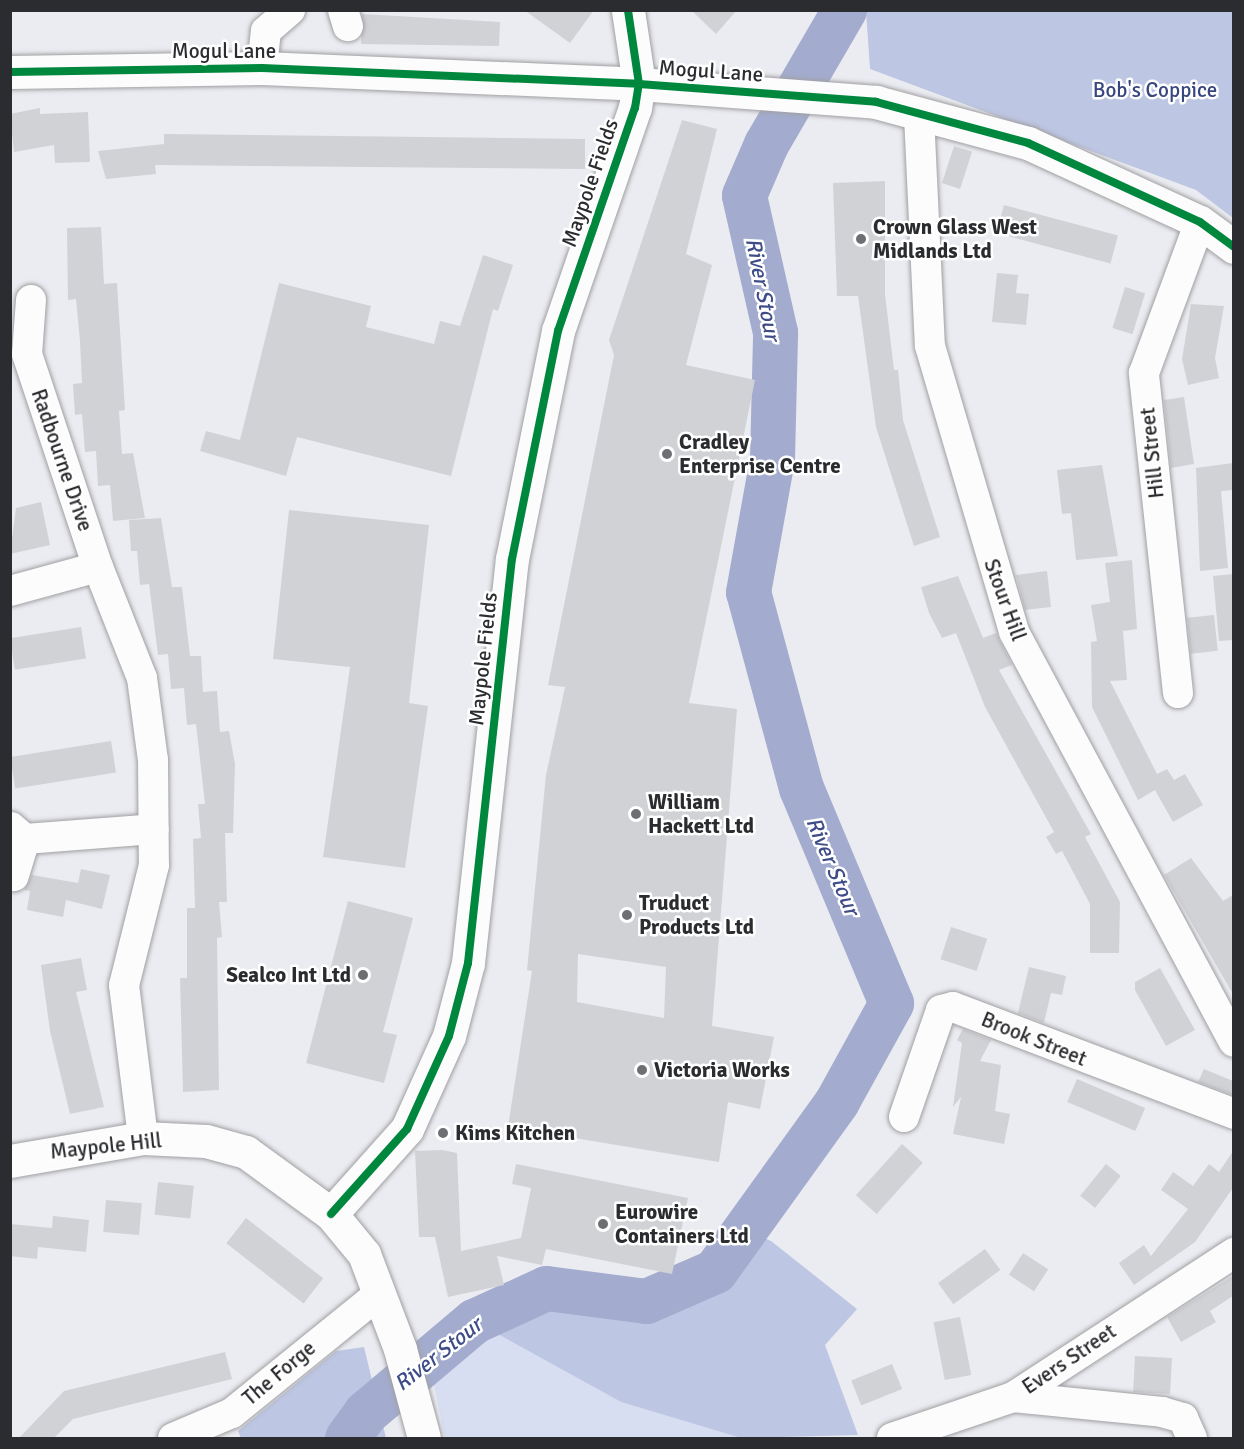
<!DOCTYPE html>
<html>
<head>
<meta charset="utf-8">
<style>
	body { margin:0 }
	#map { position:relative; width:1244px; height:1449px; overflow:hidden; background:#ebecf1; font-family:Signika,sans-serif }
	div>[style] { position:absolute }
	[style*='--x'] { left:calc(var(--x)*1px); top:calc(var(--y)*1px); width:calc(var(--w)*1px); rotate:calc(var(--a)*1deg) }
	.green>* { inset:0; background:#d8def2 }
	.forest>* { inset:0; background:#bdc6e2 }
	.river>* { height:45px; margin:-22.5px; padding:0 22.5px; transform-origin:22.5px; border-radius:22.5px; background:#a3acce }
	.building>* { inset:0; background:#d1d2d6; transform-origin:0 0 }
	.roads { filter:drop-shadow(0 0 2px #a0a0a3) drop-shadow(0 0 2px #a0a0a3) }
	.minor>* { height:30px; margin:-15px; padding:0 15px; transform-origin:15px; border-radius:15px; background:#fcfcfd }
	.tertiary>* { height:33px; margin:-16.5px; padding:0 16.5px; transform-origin:16.5px; border-radius:16.5px; background:#fcfcfd }
	.secondary>* { height:33px; margin:-16.5px; padding:0 16.5px; transform-origin:16.5px; border-radius:16.5px; background:#fcfcfd }
	.cycleway>* { height:8px; margin:-4px; padding:0 4px; transform-origin:4px; border-radius:4px; background:#00873e }
	.dots>* { width:16px; height:16px; translate:-50% -50%; box-sizing:border-box; border:3px solid #fff; border-radius:50% }
	span { translate:-50% -50%; white-space:nowrap; text-align:center; line-height:1.15; -webkit-text-stroke:5px #fff; paint-order:stroke }
	.street-label { font-size:21px; color:#2b2c2f }
	.park-label { font-size:21px; color:#384680 }
	.poi-label { font-size:21px; color:#2b2c2f; font-weight:700 }
	.left { translate:0 -50%; text-align:left }
	.right { translate:-100% -50%; text-align:right }
	.water-label { font-size:22px; color:#3e4c88; font-style:italic }
	.frame { position:absolute; inset:0; border:12px solid #2b2c2f; pointer-events:none }
</style>
</head>
<body>
<div id="map">
	<div class="green">
		<div style="clip-path:polygon(474px 1321px,621px 1402px,741px 1438px,445px 1438px,431px 1371px,433px 1356px)"></div>
	</div>
	<div class="forest">
		<div style="clip-path:polygon(866px 11px,1233px 11px,1233px 218px,1196px 190px,870px 69px)"></div>
		<div style="clip-path:polygon(746px 1230px,771px 1241px,857px 1309px,825px 1345px,858px 1435px,741px 1438px,621px 1402px,474px 1321px,546px 1288px,646px 1301px,715px 1271px)"></div>
		<div style="clip-path:polygon(364px 1347px,386px 1438px,241px 1438px,238px 1431px,336px 1351px)"></div>
	</div>
	<div class="river">
		<div style="--x:347;--y:1438;--w:31;--a:-54"></div>
		<div style="--x:365;--y:1413;--w:143;--a:-40.2"></div>
		<div style="--x:474;--y:1321;--w:79;--a:-24.6"></div>
		<div style="--x:546;--y:1288;--w:101;--a:7.4"></div>
		<div style="--x:646;--y:1301;--w:75;--a:-23.5"></div>
		<div style="--x:715;--y:1271;--w:209;--a:-54.3"></div>
		<div style="--x:837;--y:1101;--w:112;--a:-61.1"></div>
		<div style="--x:891;--y:1003;--w:233;--a:-112.7"></div>
		<div style="--x:801;--y:788;--w:203;--a:-105.1"></div>
		<div style="--x:748;--y:592;--w:135;--a:-79.8"></div>
		<div style="--x:772;--y:459;--w:127;--a:-88.6"></div>
		<div style="--x:775;--y:332;--w:140;--a:-102.8"></div>
		<div style="--x:744;--y:195;--w:56;--a:-66.7"></div>
		<div style="--x:766;--y:144;--w:155;--a:-59.8"></div>
	</div>
	<div class="building">
		<div style="clip-path:polygon(524px 10px,594px 10px,570px 43px)"></div>
		<div style="clip-path:polygon(691px 10px,737px 10px,716px 34px)"></div>
		<div style="clip-path:polygon(362px 14px,500px 22px,499px 46px,361px 44px)"></div>
		<div style="clip-path:polygon(40px 108px,40px 114px,88px 112px,90px 162px,55px 163px,54px 145px,14px 152px,10px 114px)"></div>
		<div style="clip-path:polygon(evenodd,682px 120px,717px 129px,686px 254px,712px 265px,686px 365px,755px 380px,689px 703px,737px 709px,712px 1026px,774px 1037px,760px 1109px,728px 1102px,719px 1162px,508px 1127px,532px 971px,527px 970px,546px 775px,565px 687px,548px 685px,614px 355px,609px 340px,682px 120px,578px 954px,666px 967px,664px 1018px,577px 1002px,578px 954px)"></div>
		<div style="clip-path:polygon(164px 134px,585px 139px,585px 169px,155px 165px,156px 174px,106px 179px,98px 151px,164px 144px)"></div>
		<div style="left:954px;top:146px;width:19px;height:39px;rotate:18deg"></div>
		<div style="clip-path:polygon(885px 181px,885px 294px,894px 370px,898px 370px,903px 420px,940px 537px,914px 546px,876px 427px,858px 296px,837px 296px,833px 183px)"></div>
		<div style="left:1004px;top:205px;width:118px;height:29px;rotate:15deg"></div>
		<div style="clip-path:polygon(101px 227px,104px 284px,117px 283px,125px 410px,119px 411px,122px 454px,133px 453px,145px 518px,113px 521px,110px 485px,98px 486px,96px 451px,85px 452px,82px 414px,75px 415px,73px 384px,82px 383px,80px 341px,76px 299px,68px 300px,67px 228px)"></div>
		<div style="clip-path:polygon(483px 255px,513px 265px,498px 311px,493px 309px,451px 476px,297px 437px,286px 476px,200px 451px,206px 431px,240px 440px,279px 283px,371px 306px,366px 327px,434px 344px,440px 321px,460px 326px)"></div>
		<div style="clip-path:polygon(997px 273px,1018px 275px,1016px 293px,1029px 294px,1026px 325px,992px 322px)"></div>
		<div style="left:1125px;top:287px;width:21px;height:43px;rotate:17deg"></div>
		<div style="clip-path:polygon(1191px 304px,1224px 306px,1215px 358px,1219px 378px,1188px 385px,1182px 359px)"></div>
		<div style="clip-path:polygon(1184px 397px,1194px 464px,1171px 468px,1164px 400px)"></div>
		<div style="clip-path:polygon(1233px 463px,1233px 490px,1221px 491px,1228px 568px,1200px 571px,1196px 468px)"></div>
		<div style="clip-path:polygon(1102px 465px,1118px 556px,1076px 560px,1071px 513px,1062px 514px,1057px 470px)"></div>
		<div style="clip-path:polygon(41px 502px,50px 545px,10px 554px,16px 508px)"></div>
		<div style="clip-path:polygon(289px 510px,429px 525px,409px 703px,428px 706px,405px 868px,323px 857px,350px 667px,273px 659px)"></div>
		<div style="clip-path:polygon(161px 518px,172px 587px,182px 587px,190px 656px,201px 656px,203px 692px,217px 691px,220px 732px,229px 731px,235px 764px,233px 833px,225px 833px,227px 902px,219px 902px,222px 937px,217px 938px,219px 1090px,183px 1092px,180px 978px,187px 978px,187px 908px,195px 908px,193px 839px,201px 838px,198px 804px,205px 804px,196px 724px,187px 725px,184px 688px,171px 689px,168px 654px,158px 655px,149px 584px,140px 585px,137px 551px,131px 551px,129px 520px)"></div>
		<div style="clip-path:polygon(1132px 560px,1137px 629px,1123px 631px,1127px 680px,1110px 681px,1157px 774px,1167px 769px,1174px 780px,1185px 774px,1203px 805px,1173px 822px,1155px 790px,1138px 800px,1092px 707px,1091px 642px,1097px 641px,1091px 605px,1110px 602px,1105px 563px)"></div>
		<div style="clip-path:polygon(1047px 571px,1051px 607px,1025px 610px,1016px 575px)"></div>
		<div style="clip-path:polygon(1233px 574px,1233px 640px,1219px 641px,1213px 576px)"></div>
		<div style="clip-path:polygon(958px 576px,983px 638px,996px 633px,1012px 665px,999px 670px,1091px 834px,1085px 837px,1120px 902px,1119px 953px,1090px 953px,1090px 904px,1062px 851px,1056px 854px,1046px 837px,1054px 832px,985px 707px,956px 633px,942px 638px,929px 613px,921px 587px)"></div>
		<div style="left:1214px;top:615px;width:36px;height:27px;rotate:84deg"></div>
		<div style="left:81px;top:627px;width:32px;height:72px;rotate:81deg"></div>
		<div style="left:111px;top:741px;width:32px;height:102px;rotate:81deg"></div>
		<div style="clip-path:polygon(1191px 858px,1223px 901px,1233px 895px,1233px 994px,1164px 875px)"></div>
		<div style="clip-path:polygon(81px 869px,110px 875px,102px 909px,66px 900px,63px 917px,27px 910px,30px 891px,24px 890px,32px 875px,78px 883px)"></div>
		<div style="clip-path:polygon(348px 901px,413px 918px,383px 1032px,397px 1035px,384px 1083px,306px 1063px)"></div>
		<div style="left:951px;top:927px;width:38px;height:34px;rotate:18deg"></div>
		<div style="clip-path:polygon(81px 958px,87px 990px,76px 992px,104px 1107px,70px 1114px,50px 1031px,41px 965px)"></div>
		<div style="clip-path:polygon(1029px 967px,1066px 976px,1062px 995px,1051px 993px,1044px 1023px,1018px 1013px)"></div>
		<div style="clip-path:polygon(1160px 968px,1195px 1030px,1166px 1046px,1135px 990px,1135px 982px)"></div>
		<div style="clip-path:polygon(963px 1029px,991px 1040px,980px 1061px,1001px 1065px,995px 1111px,1010px 1114px,1004px 1144px,953px 1134px,961px 1097px,953px 1107px,962px 1043px,957px 1040px)"></div>
		<div style="clip-path:polygon(1204px 1069px,1233px 1081px,1233px 1095px,1198px 1082px)"></div>
		<div style="left:1077px;top:1079px;width:74px;height:25px;rotate:23deg"></div>
		<div style="left:902px;top:1144px;width:28px;height:69px;rotate:42deg"></div>
		<div style="clip-path:polygon(442px 1150px,457px 1153px,461px 1251px,521px 1238px,531px 1188px,512px 1184px,516px 1164px,688px 1198px,672px 1274px,546px 1249px,542px 1265px,497px 1256px,504px 1285px,448px 1297px,435px 1237px,419px 1237px,415px 1151px)"></div>
		<div style="clip-path:polygon(1233px 1151px,1233px 1188px,1195px 1242px,1134px 1285px,1119px 1263px,1144px 1245px,1151px 1256px,1188px 1209px,1161px 1190px,1173px 1172px,1193px 1186px,1209px 1164px,1219px 1172px)"></div>
		<div style="left:1106px;top:1164px;width:19px;height:41px;rotate:39deg"></div>
		<div style="left:158px;top:1182px;width:36px;height:33px;rotate:6deg"></div>
		<div style="left:106px;top:1200px;width:36px;height:32px;rotate:5deg"></div>
		<div style="clip-path:polygon(53px 1216px,89px 1220px,86px 1252px,38px 1247px,37px 1259px,10px 1256px,10px 1224px,52px 1228px)"></div>
		<div style="left:246px;top:1218px;width:98px;height:32px;rotate:38deg"></div>
		<div style="left:985px;top:1249px;width:26px;height:58px;rotate:54deg"></div>
		<div style="left:1023px;top:1253px;width:30px;height:26px;rotate:33deg"></div>
		<div style="clip-path:polygon(1233px 1276px,1233px 1296px,1210px 1311px,1216px 1322px,1181px 1342px,1167px 1317px)"></div>
		<div style="left:960px;top:1317px;width:59px;height:27px;rotate:79deg"></div>
		<div style="clip-path:polygon(225px 1352px,232px 1379px,73px 1419px,54px 1438px,19px 1438px,64px 1391px)"></div>
		<div style="left:1135px;top:1356px;width:37px;height:36px;rotate:3deg"></div>
		<div style="left:892px;top:1364px;width:27px;height:44px;rotate:68deg"></div>
	</div>
	<div class="roads">
		<div class="minor">
			<div style="--x:343;--y:10;--w:17;--a:73"></div>
			<div style="--x:262;--y:68;--w:37;--a:-84"></div>
			<div style="--x:266;--y:31;--w:32;--a:-41"></div>
			<div style="--x:919;--y:115;--w:231;--a:87.3"></div>
			<div style="--x:930;--y:346;--w:298;--a:73.6"></div>
			<div style="--x:1014;--y:632;--w:465;--a:61.8"></div>
			<div style="--x:31;--y:300;--w:54;--a:94.2"></div>
			<div style="--x:27;--y:354;--w:225;--a:71.6"></div>
			<div style="--x:98;--y:567;--w:119;--a:68.4"></div>
			<div style="--x:142;--y:678;--w:83;--a:82.4"></div>
			<div style="--x:153;--y:760;--w:105;--a:89.5"></div>
			<div style="--x:154;--y:865;--w:124;--a:104"></div>
			<div style="--x:124;--y:985;--w:154;--a:82.9"></div>
			<div style="--x:10;--y:591;--w:91;--a:-15.3"></div>
			<div style="--x:1178;--y:693;--w:322;--a:-96.1"></div>
			<div style="--x:1144;--y:373;--w:161;--a:-69.7"></div>
			<div style="--x:11;--y:827;--w:18;--a:41"></div>
			<div style="--x:25;--y:839;--w:39;--a:107"></div>
			<div style="--x:25;--y:839;--w:129;--a:-4.4"></div>
			<div style="--x:904;--y:1117;--w:113;--a:-70.9"></div>
			<div style="--x:941;--y:1010;--w:12;--a:-14"></div>
			<div style="--x:953;--y:1007;--w:301;--a:20.8"></div>
			<div style="--x:1013;--y:1397;--w:150;--a:5.7"></div>
			<div style="--x:1162;--y:1412;--w:22;--a:16"></div>
			<div style="--x:1183;--y:1418;--w:22;--a:66"></div>
			<div style="--x:173;--y:1438;--w:64;--a:-23"></div>
			<div style="--x:232;--y:1413;--w:189;--a:-39"></div>
			<div style="--x:892;--y:1438;--w:128;--a:-18.7"></div>
			<div style="--x:1013;--y:1397;--w:264;--a:-33.1"></div>
		</div>
		<div class="tertiary">
			<div style="--x:10;--y:72;--w:252;--a:-0.9"></div>
			<div style="--x:262;--y:68;--w:377;--a:2.4"></div>
			<div style="--x:639;--y:84;--w:238;--a:4.3"></div>
			<div style="--x:876;--y:102;--w:157;--a:15.1"></div>
			<div style="--x:1028;--y:143;--w:189;--a:24.7"></div>
			<div style="--x:1200;--y:222;--w:42;--a:36.3"></div>
			<div style="--x:331;--y:1214;--w:114;--a:-48.2"></div>
			<div style="--x:407;--y:1129;--w:102;--a:-65.7"></div>
			<div style="--x:449;--y:1036;--w:75;--a:-75.4"></div>
			<div style="--x:468;--y:963;--w:406;--a:-83.8"></div>
			<div style="--x:512;--y:559;--w:233;--a:-78.6"></div>
			<div style="--x:558;--y:331;--w:236;--a:-71"></div>
			<div style="--x:635;--y:108;--w:24;--a:-81"></div>
			<div style="--x:639;--y:84;--w:75;--a:-98.5"></div>
		</div>
		<div class="secondary">
			<div style="--x:10;--y:1161;--w:135;--a:-9.8"></div>
			<div style="--x:143;--y:1138;--w:63;--a:2.7"></div>
			<div style="--x:206;--y:1141;--w:41;--a:15.4"></div>
			<div style="--x:246;--y:1152;--w:105;--a:36.1"></div>
			<div style="--x:331;--y:1214;--w:52;--a:50.5"></div>
			<div style="--x:364;--y:1254;--w:102;--a:69.2"></div>
			<div style="--x:400;--y:1349;--w:92;--a:74.9"></div>
		</div>
	</div>
	<div class="cycleway">
		<div style="--x:10;--y:72;--w:252;--a:-0.9"></div>
		<div style="--x:262;--y:68;--w:377;--a:2.4"></div>
		<div style="--x:639;--y:84;--w:238;--a:4.3"></div>
		<div style="--x:876;--y:102;--w:157;--a:15.1"></div>
		<div style="--x:1028;--y:143;--w:189;--a:24.7"></div>
		<div style="--x:1200;--y:222;--w:42;--a:36.3"></div>
		<div style="--x:331;--y:1214;--w:114;--a:-48.2"></div>
		<div style="--x:407;--y:1129;--w:102;--a:-65.7"></div>
		<div style="--x:449;--y:1036;--w:75;--a:-75.4"></div>
		<div style="--x:468;--y:963;--w:406;--a:-83.8"></div>
		<div style="--x:512;--y:559;--w:233;--a:-78.6"></div>
		<div style="--x:558;--y:331;--w:236;--a:-71"></div>
		<div style="--x:635;--y:108;--w:24;--a:-81"></div>
		<div style="--x:639;--y:84;--w:75;--a:-98.5"></div>
	</div>
	<div class="dots">
		<div style="left:861px;top:239px;background:#6e6f73"></div>
		<div style="left:667px;top:454px;background:#6e6f73"></div>
		<div style="left:636px;top:814px;background:#6e6f73"></div>
		<div style="left:627px;top:915px;background:#6e6f73"></div>
		<div style="left:363px;top:975px;background:#6e6f73"></div>
		<div style="left:642px;top:1070px;background:#6e6f73"></div>
		<div style="left:443px;top:1133px;background:#6e6f73"></div>
		<div style="left:603px;top:1224px;background:#6e6f73"></div>
	</div>
	<div class="street-label">
		<span style="left:224px;top:51px">Mogul Lane</span>
		<span style="left:711px;top:71px;rotate:4deg">Mogul Lane</span>
		<span style="left:590px;top:183px;rotate:-71deg">Maypole Fields</span>
		<span style="left:1152px;top:453px;rotate:-96deg">Hill Street</span>
		<span style="left:62px;top:460px;rotate:71deg">Radbourne Drive</span>
		<span style="left:1005px;top:600px;rotate:70deg">Stour Hill</span>
		<span style="left:483px;top:659px;rotate:-84deg">Maypole Fields</span>
		<span style="left:1034px;top:1039px;rotate:22deg">Brook Street</span>
		<span style="left:106px;top:1146px;rotate:-6deg">Maypole Hill</span>
		<span style="left:1069px;top:1359px;rotate:-34deg">Evers Street</span>
		<span style="left:279px;top:1373px;rotate:-40deg">The Forge</span>
	</div>
	<div class="park-label">
		<span style="left:1155px;top:90px">Bob's Coppice</span>
	</div>
	<div class="poi-label">
		<span class="left" style="left:873px;top:239px">Crown Glass West<br>Midlands Ltd</span>
		<span class="left" style="left:679px;top:454px">Cradley<br>Enterprise Centre</span>
		<span class="left" style="left:648px;top:814px">William<br>Hackett Ltd</span>
		<span class="left" style="left:639px;top:915px">Truduct<br>Products Ltd</span>
		<span class="right" style="left:351px;top:975px">Sealco Int Ltd</span>
		<span class="left" style="left:654px;top:1070px">Victoria Works</span>
		<span class="left" style="left:455px;top:1133px">Kims Kitchen</span>
		<span class="left" style="left:615px;top:1224px">Eurowire<br>Containers Ltd</span>
	</div>
	<div class="water-label">
		<span style="left:763px;top:289px;rotate:79deg">River Stour</span>
		<span style="left:833px;top:866px;rotate:67deg">River Stour</span>
		<span style="left:438px;top:1354px;rotate:-38deg">River Stour</span>
	</div>
	<div class="frame"></div>
</div>
</body>
</html>
